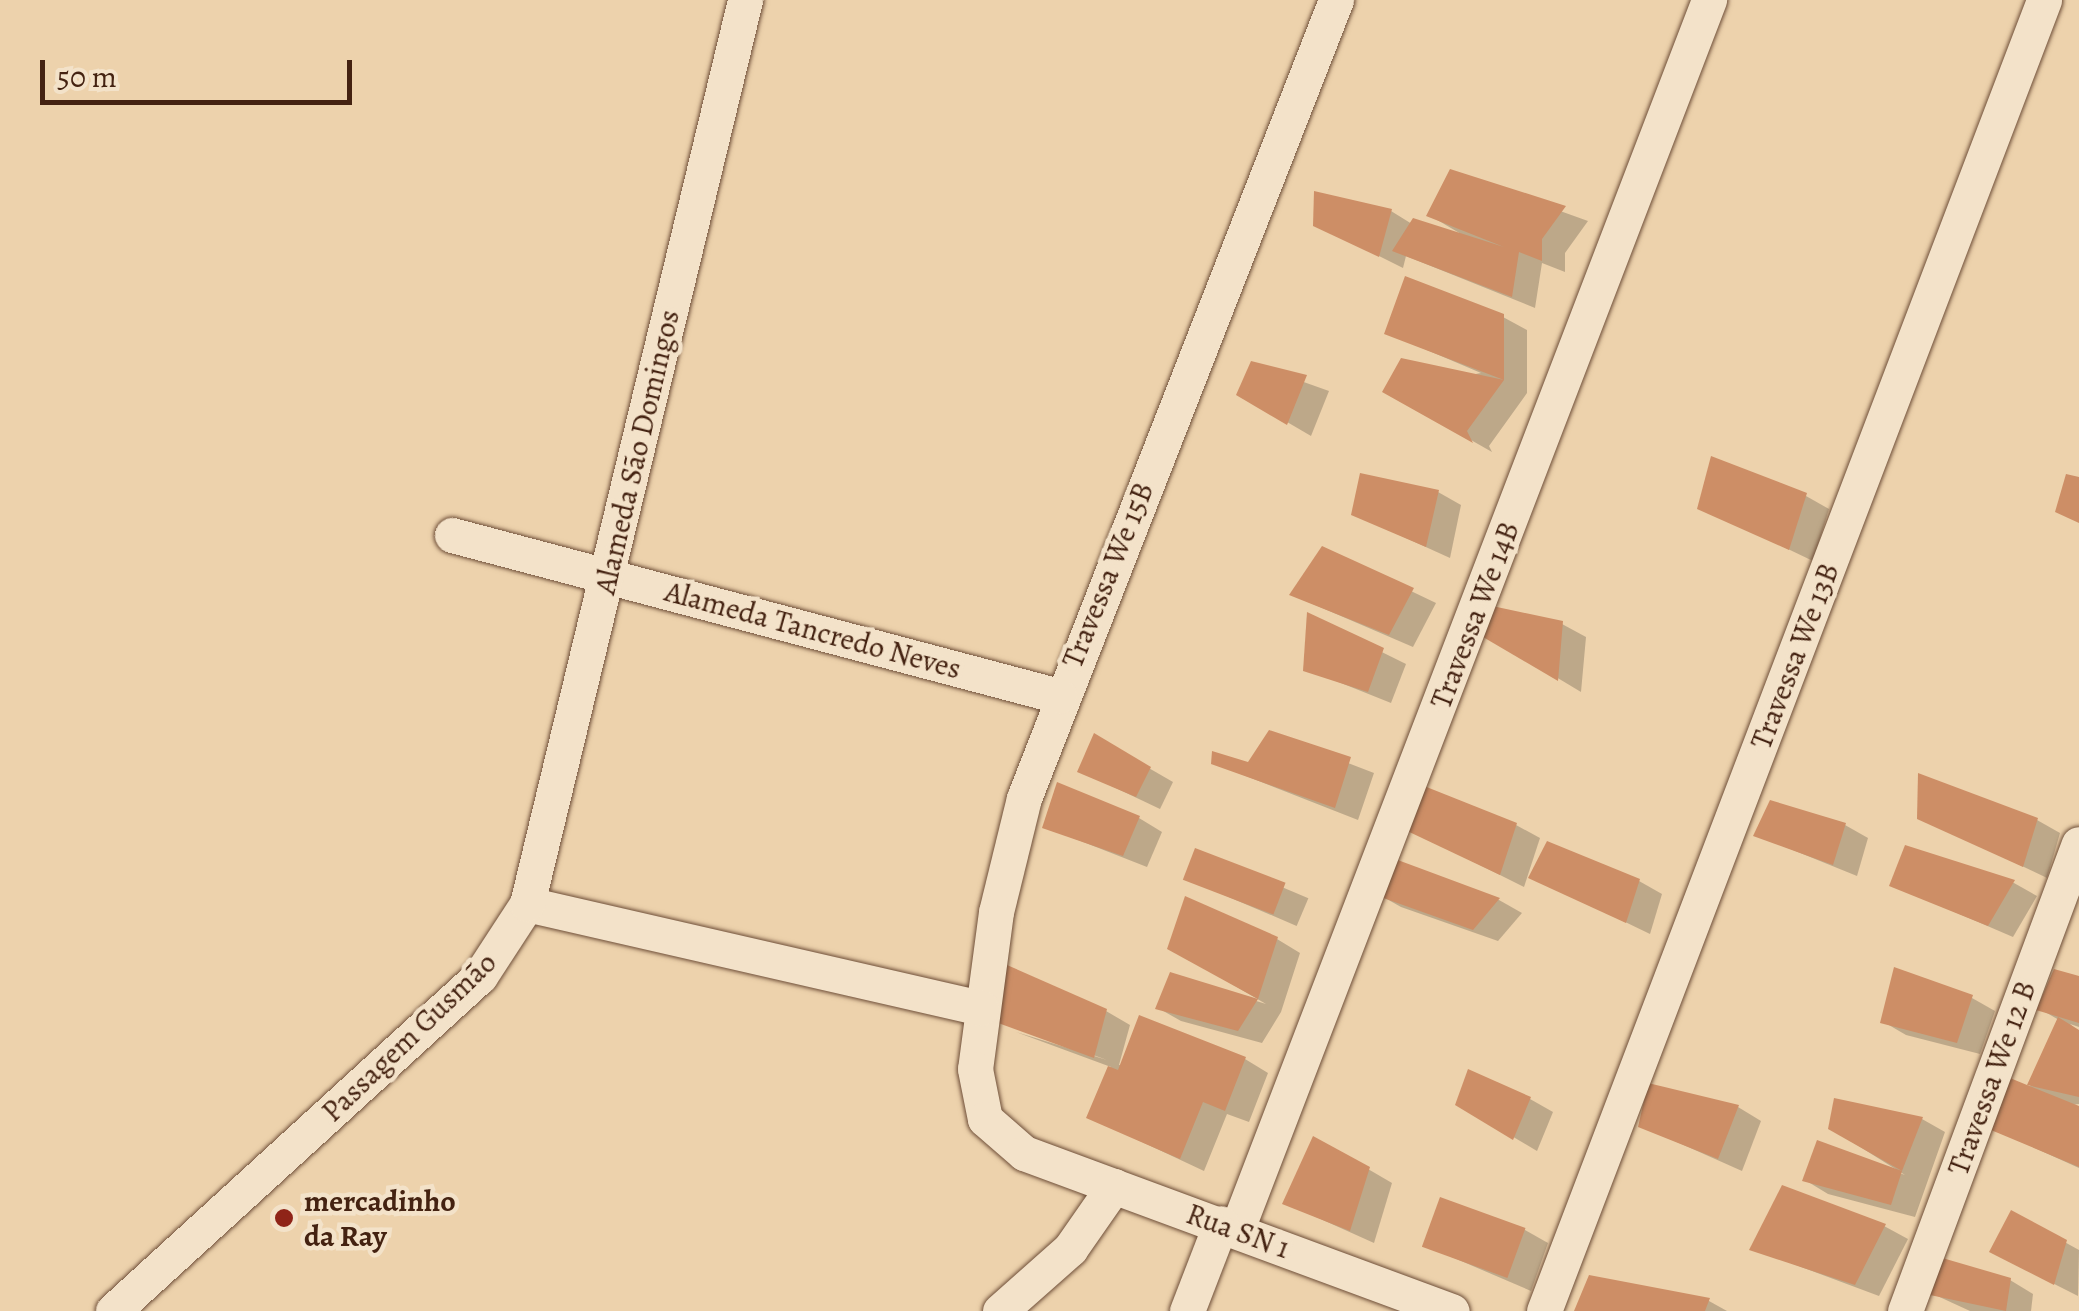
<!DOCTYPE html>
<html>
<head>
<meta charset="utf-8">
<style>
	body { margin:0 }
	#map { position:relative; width:2079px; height:1311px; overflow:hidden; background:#edd2ac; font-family:Alegreya,serif }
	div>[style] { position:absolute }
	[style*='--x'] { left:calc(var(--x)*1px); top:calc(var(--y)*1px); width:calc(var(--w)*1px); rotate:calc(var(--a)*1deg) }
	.shadow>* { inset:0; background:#0003; transform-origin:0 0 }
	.building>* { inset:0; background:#cd8e66; transform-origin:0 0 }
	.roads { filter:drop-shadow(0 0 2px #6e4e38) drop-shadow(0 0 2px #6e4e38) }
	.minor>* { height:35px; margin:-17.5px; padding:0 17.5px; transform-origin:17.5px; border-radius:17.5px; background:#f3e2c9 }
	.dots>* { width:28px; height:28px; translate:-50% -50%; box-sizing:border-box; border:5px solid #f3e2c9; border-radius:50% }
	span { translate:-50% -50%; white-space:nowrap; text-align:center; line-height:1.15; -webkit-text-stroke:9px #f3e2c9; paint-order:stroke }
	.street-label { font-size:30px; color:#421 }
	.poi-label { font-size:30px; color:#421; font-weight:700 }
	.left { translate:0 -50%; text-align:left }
	.scale { position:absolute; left:40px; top:60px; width:312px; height:45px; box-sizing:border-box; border:5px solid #421; border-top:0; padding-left:12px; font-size:30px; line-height:35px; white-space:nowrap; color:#421; -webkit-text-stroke:8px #f3e2c9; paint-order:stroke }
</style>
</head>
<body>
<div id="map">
	<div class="shadow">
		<div style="clip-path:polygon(1452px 172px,1588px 221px,1565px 253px,1565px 272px,1542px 263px,1535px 308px,1406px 256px,1403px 268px,1315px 224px,1391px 211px,1412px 224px,1461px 234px,1429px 215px)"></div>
		<div style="clip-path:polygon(1503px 317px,1527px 330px,1527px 393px,1489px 446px,1492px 452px,1385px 391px,1481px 373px,1387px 333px)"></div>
		<div style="clip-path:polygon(1253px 364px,1329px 391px,1311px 436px,1239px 394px)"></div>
		<div style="clip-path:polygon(1438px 492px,1461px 505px,1450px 558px,1353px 514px)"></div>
		<div style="clip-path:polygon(1806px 496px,1829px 509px,1813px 561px,1700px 507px)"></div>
		<div style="clip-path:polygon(1323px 549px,1436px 603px,1413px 647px,1292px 595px)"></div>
		<div style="clip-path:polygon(1309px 616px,1406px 664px,1391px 703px,1306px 669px)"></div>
		<div style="clip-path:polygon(1562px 624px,1586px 637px,1581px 692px,1486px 635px)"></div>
		<div style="clip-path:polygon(1270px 733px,1374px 773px,1358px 820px,1213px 763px,1249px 765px)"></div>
		<div style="clip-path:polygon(1095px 737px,1173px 782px,1160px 809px,1080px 771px)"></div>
		<div style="clip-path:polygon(1919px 817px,2037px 820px,2060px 833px,2047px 878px)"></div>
		<div style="clip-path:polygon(1139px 818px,1162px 832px,1147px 867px,1045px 827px)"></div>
		<div style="clip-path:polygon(1516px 825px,1540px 838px,1524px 887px,1406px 828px)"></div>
		<div style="clip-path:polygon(1845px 825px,1868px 838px,1857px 876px,1756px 835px)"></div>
		<div style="clip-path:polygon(1907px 848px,2014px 883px,2037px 896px,2013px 937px,1892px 885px)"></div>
		<div style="left:1197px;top:851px;width:121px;height:30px;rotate:23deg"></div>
		<div style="clip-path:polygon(1389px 859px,1499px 900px,1522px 913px,1498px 941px,1401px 907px,1378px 894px)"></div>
		<div style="clip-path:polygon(1532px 877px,1639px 881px,1662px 894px,1650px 934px)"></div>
		<div style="clip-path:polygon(1277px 939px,1300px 953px,1281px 1012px,1262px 1043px,1181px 1021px,1158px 1008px,1172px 975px,1266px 1004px,1170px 948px)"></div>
		<div style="clip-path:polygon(2079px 979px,2079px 1027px,2070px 1024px,2079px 1032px,2079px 1104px,2071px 1105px,2079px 1109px,2079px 1168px,1982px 1124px,2029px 1089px,2059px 1020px,2040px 1009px)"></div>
		<div style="clip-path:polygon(1972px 998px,1995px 1011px,1980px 1054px,1906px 1035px,1882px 1021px)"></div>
		<div style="clip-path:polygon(1106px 1011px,1130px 1025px,1119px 1065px,1245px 1059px,1268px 1073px,1249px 1122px,1227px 1114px,1204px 1171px,1089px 1117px,1111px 1067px,1016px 1032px,1107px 1060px,993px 1019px)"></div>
		<div style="clip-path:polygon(1530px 1099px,1553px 1112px,1537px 1151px,1458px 1104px)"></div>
		<div style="clip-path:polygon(1738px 1107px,1761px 1121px,1742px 1171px,1641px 1126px)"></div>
		<div style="clip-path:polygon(1922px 1119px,1945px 1132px,1915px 1217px,1828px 1194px,1805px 1180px,1818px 1143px,1905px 1175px,1830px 1128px)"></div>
		<div style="clip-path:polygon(1368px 1169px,1392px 1183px,1374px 1243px,1285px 1203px)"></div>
		<div style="clip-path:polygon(2012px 1213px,2079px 1250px,2078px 1296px,2015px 1264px)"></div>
		<div style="clip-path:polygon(1884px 1226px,1908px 1239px,1879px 1296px,1753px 1249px)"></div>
		<div style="clip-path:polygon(1525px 1230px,1548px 1243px,1531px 1291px,1424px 1245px)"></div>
		<div style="clip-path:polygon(2010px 1280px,2033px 1294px,2031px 1311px,1970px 1311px,1933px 1294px)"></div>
		<div style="clip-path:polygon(1709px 1301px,1727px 1311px,1577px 1311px)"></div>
	</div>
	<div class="building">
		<div style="clip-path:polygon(1450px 169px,1566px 206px,1542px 239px,1542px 261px,1519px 252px,1512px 297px,1392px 251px,1413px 218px,1504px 247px,1426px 216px)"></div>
		<div style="clip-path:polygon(1314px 191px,1392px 209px,1379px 257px,1313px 226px)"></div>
		<div style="clip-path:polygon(1405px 276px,1504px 314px,1504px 380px,1467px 431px,1473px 443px,1382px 392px,1401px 358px,1504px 380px,1384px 334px)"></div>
		<div style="clip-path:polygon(1251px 361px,1307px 375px,1287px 425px,1236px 395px)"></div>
		<div style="clip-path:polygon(1711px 456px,1807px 493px,1789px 550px,1697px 509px)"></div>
		<div style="clip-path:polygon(1360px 473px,1439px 490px,1426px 547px,1351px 515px)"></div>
		<div style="clip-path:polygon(2066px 474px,2079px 477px,2079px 523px,2055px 512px)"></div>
		<div style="clip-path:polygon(1322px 546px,1414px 588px,1389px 635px,1289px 595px)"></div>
		<div style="clip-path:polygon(1483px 604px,1563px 621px,1558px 681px,1483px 637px)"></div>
		<div style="clip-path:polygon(1307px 612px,1384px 648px,1368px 692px,1303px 671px)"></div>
		<div style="clip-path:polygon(1269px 730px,1351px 757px,1335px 808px,1211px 764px,1212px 751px,1248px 762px)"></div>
		<div style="clip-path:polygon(1094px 733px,1151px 767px,1136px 797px,1077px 772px)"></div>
		<div style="clip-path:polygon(1918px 773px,2038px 818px,2023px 867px,1917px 819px)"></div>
		<div style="clip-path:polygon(1057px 782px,1140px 816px,1123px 856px,1042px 828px)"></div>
		<div style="clip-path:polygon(1414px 782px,1517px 823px,1500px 875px,1403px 829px)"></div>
		<div style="clip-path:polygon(1770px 800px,1846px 823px,1833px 865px,1753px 836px)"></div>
		<div style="clip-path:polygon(1547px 841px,1640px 879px,1626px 923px,1528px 878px)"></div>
		<div style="clip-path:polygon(1905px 845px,2015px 880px,1988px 926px,1889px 886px)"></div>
		<div style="left:1195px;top:848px;width:97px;height:34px;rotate:21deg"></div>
		<div style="clip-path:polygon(1387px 856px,1500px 898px,1473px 930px,1375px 895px)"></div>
		<div style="clip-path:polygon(1185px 896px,1278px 937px,1258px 999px,1167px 949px)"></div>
		<div style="clip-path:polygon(1007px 965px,1107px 1009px,1094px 1058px,990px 1020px)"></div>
		<div style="clip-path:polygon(1894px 967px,1973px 995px,1957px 1043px,1880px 1023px)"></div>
		<div style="clip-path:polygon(2054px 969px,2079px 976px,2079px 1023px,2036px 1010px)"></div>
		<div style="clip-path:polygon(1170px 972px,1258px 999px,1238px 1031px,1155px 1009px)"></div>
		<div style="clip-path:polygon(1139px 1015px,1246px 1057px,1225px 1111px,1203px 1102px,1180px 1159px,1086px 1118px,1108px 1066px,1118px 1070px)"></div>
		<div style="clip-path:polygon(2058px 1017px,2079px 1030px,2079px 1097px,2027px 1085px,2079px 1106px,2079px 1167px,1979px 1125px,2010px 1078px,2027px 1085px)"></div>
		<div style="clip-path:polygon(1468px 1069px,1531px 1097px,1513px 1140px,1455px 1105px)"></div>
		<div style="clip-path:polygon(1648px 1083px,1739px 1105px,1718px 1159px,1638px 1127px)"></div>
		<div style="clip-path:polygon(1834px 1098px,1923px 1117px,1902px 1171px,1828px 1129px)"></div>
		<div style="clip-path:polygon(1313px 1136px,1370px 1167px,1350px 1231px,1282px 1204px)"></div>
		<div style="clip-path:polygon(1817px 1140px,1902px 1171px,1891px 1205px,1802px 1181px)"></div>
		<div style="clip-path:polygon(1782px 1185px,1886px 1224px,1855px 1285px,1749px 1250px)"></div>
		<div style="left:1440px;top:1197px;width:91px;height:53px;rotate:20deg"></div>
		<div style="clip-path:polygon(2011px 1210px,2067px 1240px,2054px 1285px,1989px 1252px)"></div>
		<div style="clip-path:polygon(1939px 1257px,2011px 1278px,2006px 1311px,1930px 1295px)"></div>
		<div style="clip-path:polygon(1589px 1275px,1710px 1298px,1705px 1311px,1574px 1311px)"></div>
	</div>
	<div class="roads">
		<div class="minor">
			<div style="--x:1336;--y:0;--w:857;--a:111.35"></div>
			<div style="--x:1024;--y:798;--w:117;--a:103.8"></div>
			<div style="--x:996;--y:912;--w:158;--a:97.6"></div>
			<div style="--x:975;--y:1069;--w:51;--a:78.7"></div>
			<div style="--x:985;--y:1119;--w:52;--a:41.1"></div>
			<div style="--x:1024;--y:1153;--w:456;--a:20.3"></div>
			<div style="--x:452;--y:535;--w:628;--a:14.86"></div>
			<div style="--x:527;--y:904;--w:466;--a:12.9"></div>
			<div style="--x:1237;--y:1229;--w:1317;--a:-68.99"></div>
			<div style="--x:113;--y:1311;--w:497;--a:-42.4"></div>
			<div style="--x:480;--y:976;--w:86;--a:-56.9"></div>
			<div style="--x:527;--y:904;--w:930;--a:-76.44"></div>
			<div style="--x:1000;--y:1311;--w:94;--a:-41.5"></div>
			<div style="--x:1070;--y:1249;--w:77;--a:-55.1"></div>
			<div style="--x:1187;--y:1311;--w:94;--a:-68.9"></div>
			<div style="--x:1544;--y:1311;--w:1403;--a:-69.12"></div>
			<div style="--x:1905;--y:1311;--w:498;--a:-69.6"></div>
		</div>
	</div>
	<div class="dots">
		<div style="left:284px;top:1218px;background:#8f2418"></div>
	</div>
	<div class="street-label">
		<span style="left:637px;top:452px;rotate:-77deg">Alameda São Domingos</span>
		<span style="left:1108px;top:575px;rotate:-68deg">Travessa We 15B</span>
		<span style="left:1475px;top:615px;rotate:-69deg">Travessa We 14B</span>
		<span style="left:813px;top:630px;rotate:15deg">Alameda Tancredo Neves</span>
		<span style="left:1795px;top:656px;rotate:-69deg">Travessa We 13B</span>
		<span style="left:409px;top:1037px;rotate:-44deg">Passagem Gusmão</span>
		<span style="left:1992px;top:1078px;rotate:-70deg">Travessa We 12 B</span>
		<span style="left:1238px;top:1231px;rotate:20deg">Rua SN 1</span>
	</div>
	<div class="poi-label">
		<span class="left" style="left:304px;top:1218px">mercadinho<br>da Ray</span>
	</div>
	<div class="scale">50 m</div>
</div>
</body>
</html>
